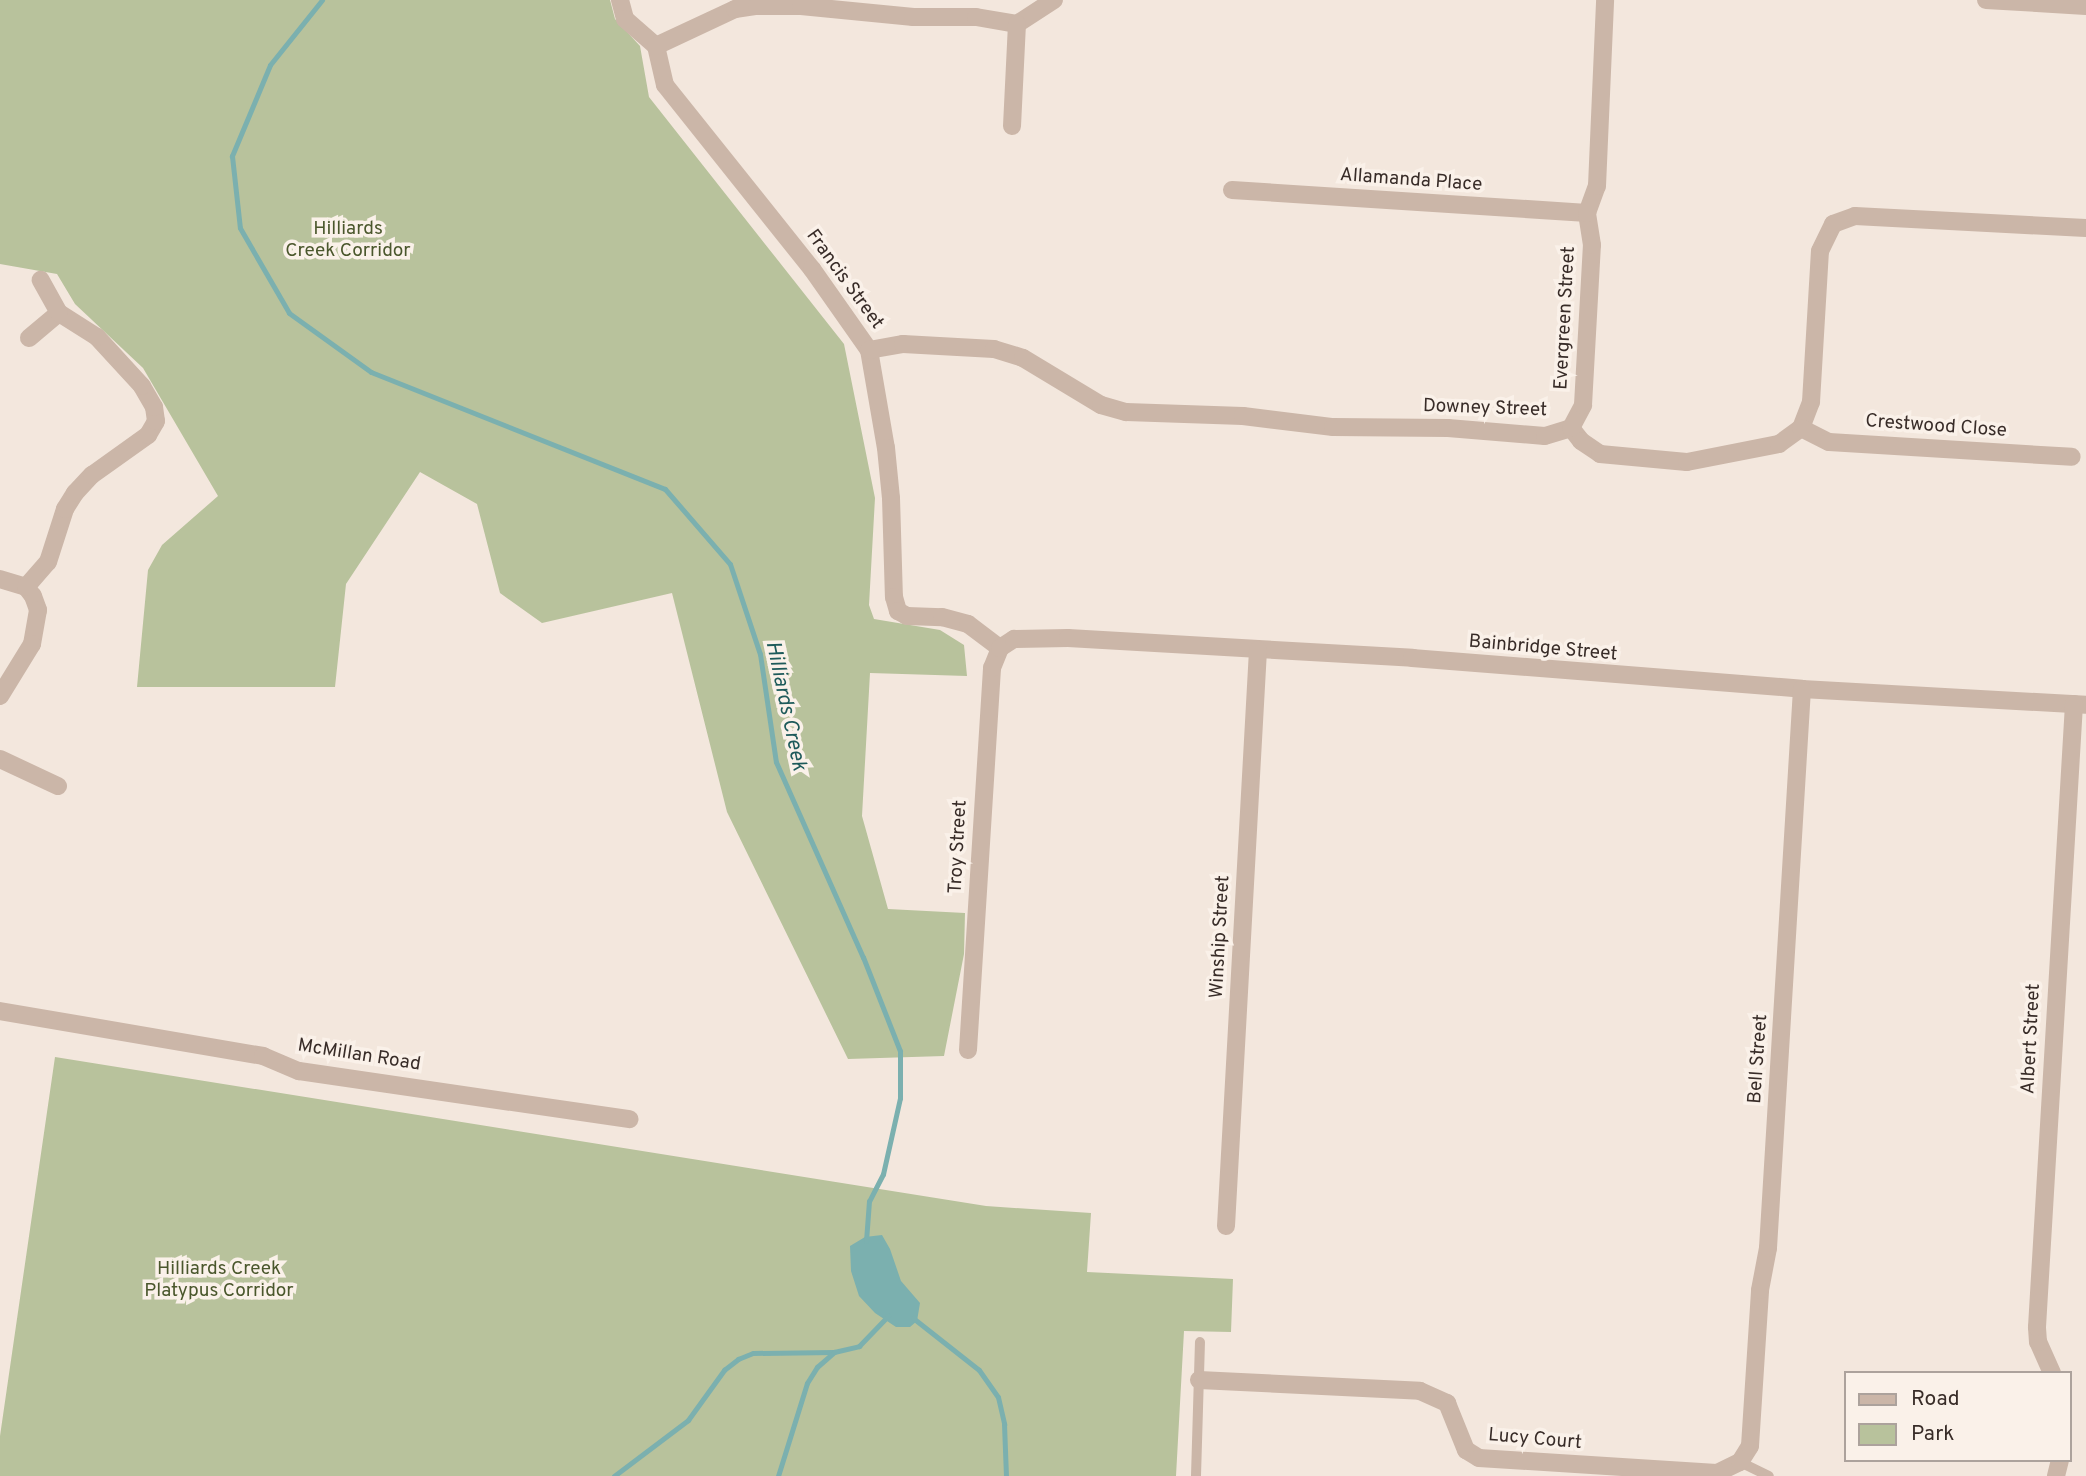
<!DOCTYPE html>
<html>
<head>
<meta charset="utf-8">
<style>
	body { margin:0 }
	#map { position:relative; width:2086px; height:1476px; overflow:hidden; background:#f3e7dd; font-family:Overpass,sans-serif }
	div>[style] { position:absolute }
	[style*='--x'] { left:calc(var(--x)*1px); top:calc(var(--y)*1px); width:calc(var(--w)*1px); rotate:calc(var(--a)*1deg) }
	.green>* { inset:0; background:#b8c29c }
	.water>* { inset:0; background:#7bb0af }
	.stream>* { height:5px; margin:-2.5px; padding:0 2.5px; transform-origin:2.5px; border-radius:2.5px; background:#7bb0af }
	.service>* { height:10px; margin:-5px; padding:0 5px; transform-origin:5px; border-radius:5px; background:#cbb6a8 }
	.minor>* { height:18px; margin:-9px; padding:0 9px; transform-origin:9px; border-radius:9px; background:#cbb6a8 }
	span { translate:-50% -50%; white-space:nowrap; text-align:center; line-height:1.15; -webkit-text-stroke:7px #faf1e9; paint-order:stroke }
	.street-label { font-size:19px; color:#382c28 }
	.park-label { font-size:19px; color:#4a572c }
	.water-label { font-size:21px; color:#1d5a5a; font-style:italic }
	.legend { position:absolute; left:1844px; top:1371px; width:228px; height:91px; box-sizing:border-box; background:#faf1e9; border:2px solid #aca29c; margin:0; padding:9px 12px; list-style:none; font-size:21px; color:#382c28 }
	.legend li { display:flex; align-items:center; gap:14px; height:35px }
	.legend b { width:35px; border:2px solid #aca29c }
</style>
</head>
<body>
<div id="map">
	<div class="green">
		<div style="clip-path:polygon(0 0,610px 0,615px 19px,640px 46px,649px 97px,844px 344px,875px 498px,869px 605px,874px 619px,940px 630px,964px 645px,967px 676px,870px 673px,862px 816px,888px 909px,965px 913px,964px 954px,944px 1056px,848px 1059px,727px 812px,672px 593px,542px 623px,500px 593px,477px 504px,420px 472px,346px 584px,335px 687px,137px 687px,148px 570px,162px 545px,218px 496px,143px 368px,75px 304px,57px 274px,0 264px)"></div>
		<div style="clip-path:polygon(55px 1057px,986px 1206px,1091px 1213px,1087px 1272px,1233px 1279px,1231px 1332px,1184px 1331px,1176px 1476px,0 1476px,0 1436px)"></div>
	</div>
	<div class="water">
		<div style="clip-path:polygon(882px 1235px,890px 1249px,901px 1281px,920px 1303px,917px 1321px,910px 1327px,896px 1327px,875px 1313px,859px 1296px,851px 1271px,850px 1246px,865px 1237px)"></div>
	</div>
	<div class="stream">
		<div style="--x:322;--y:0;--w:83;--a:128.7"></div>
		<div style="--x:270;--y:65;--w:99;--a:112.7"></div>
		<div style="--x:232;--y:156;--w:72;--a:83.7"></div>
		<div style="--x:240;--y:228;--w:98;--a:60"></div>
		<div style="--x:289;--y:313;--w:101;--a:35.7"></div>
		<div style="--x:371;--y:372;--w:316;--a:21.7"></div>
		<div style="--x:665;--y:489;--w:99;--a:49.1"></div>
		<div style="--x:730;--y:564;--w:95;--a:71.6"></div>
		<div style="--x:760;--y:654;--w:109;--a:81.6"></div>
		<div style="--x:776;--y:762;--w:214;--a:66"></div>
		<div style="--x:863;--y:957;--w:101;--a:68.5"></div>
		<div style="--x:900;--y:1051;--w:47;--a:90"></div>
		<div style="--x:900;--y:1098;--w:78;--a:102.6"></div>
		<div style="--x:883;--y:1174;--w:30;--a:117"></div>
		<div style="--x:869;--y:1201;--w:40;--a:94.3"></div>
		<div style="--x:913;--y:1318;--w:84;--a:38.2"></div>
		<div style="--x:979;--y:1370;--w:33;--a:55"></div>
		<div style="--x:998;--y:1397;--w:28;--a:77"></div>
		<div style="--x:1004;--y:1424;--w:52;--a:87.8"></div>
		<div style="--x:614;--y:1476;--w:93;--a:-37.1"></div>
		<div style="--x:688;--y:1420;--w:62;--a:-54.2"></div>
		<div style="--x:724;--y:1370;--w:18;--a:-38"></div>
		<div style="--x:738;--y:1359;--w:16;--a:-22"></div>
		<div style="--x:753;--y:1353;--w:81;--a:-0.7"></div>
		<div style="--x:778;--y:1476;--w:97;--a:-72.7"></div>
		<div style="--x:807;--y:1383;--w:19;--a:-58"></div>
		<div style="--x:817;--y:1367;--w:23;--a:-41"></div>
		<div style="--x:834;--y:1352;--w:26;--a:-13"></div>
		<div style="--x:859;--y:1346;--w:42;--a:-46"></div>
	</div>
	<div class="service">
		<div style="--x:1740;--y:1462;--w:32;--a:26"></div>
		<div style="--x:1196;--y:1476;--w:134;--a:-88.3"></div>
	</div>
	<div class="minor">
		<div style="--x:620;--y:0;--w:20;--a:75"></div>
		<div style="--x:625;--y:19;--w:41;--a:41.1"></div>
		<div style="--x:656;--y:46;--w:40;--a:77"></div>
		<div style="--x:665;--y:85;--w:236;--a:51.4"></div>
		<div style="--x:812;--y:269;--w:99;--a:54.9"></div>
		<div style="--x:869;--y:350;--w:99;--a:80.2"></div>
		<div style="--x:886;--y:448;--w:50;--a:84.3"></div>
		<div style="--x:891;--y:498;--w:99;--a:88.3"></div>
		<div style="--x:894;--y:597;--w:15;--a:74"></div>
		<div style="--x:898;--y:611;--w:10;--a:29"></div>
		<div style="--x:907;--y:616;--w:35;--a:2"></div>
		<div style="--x:942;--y:617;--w:27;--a:15"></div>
		<div style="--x:968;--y:624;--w:40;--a:37"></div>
		<div style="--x:1986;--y:0;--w:100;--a:3.4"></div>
		<div style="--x:656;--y:46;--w:87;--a:-25.1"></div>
		<div style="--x:735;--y:9;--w:22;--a:-8"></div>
		<div style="--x:757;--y:6;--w:44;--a:0"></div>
		<div style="--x:801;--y:6;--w:113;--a:5.6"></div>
		<div style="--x:913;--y:17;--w:63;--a:0"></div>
		<div style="--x:976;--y:17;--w:42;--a:9.7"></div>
		<div style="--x:1017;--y:24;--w:44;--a:-33"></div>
		<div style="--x:1012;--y:126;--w:102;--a:-87.2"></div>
		<div style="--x:1232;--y:190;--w:356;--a:3.7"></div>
		<div style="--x:29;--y:338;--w:39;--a:-40"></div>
		<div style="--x:869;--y:350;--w:35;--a:-10"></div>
		<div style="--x:903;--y:344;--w:91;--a:3.1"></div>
		<div style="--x:994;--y:349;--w:30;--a:17"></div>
		<div style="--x:1023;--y:358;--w:91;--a:31.1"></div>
		<div style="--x:1101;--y:405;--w:26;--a:16"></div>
		<div style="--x:1126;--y:412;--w:117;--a:2"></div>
		<div style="--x:1243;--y:416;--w:91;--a:7"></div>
		<div style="--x:1333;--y:427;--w:115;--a:0.5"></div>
		<div style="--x:1448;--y:428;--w:97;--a:4.7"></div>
		<div style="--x:1545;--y:436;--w:27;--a:-17"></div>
		<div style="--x:1571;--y:428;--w:16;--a:52"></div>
		<div style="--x:1581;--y:441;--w:23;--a:34"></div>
		<div style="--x:1600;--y:454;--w:87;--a:5.3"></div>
		<div style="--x:1687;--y:462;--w:94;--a:-11.1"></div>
		<div style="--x:1779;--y:444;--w:27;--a:-36"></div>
		<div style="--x:1801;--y:428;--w:28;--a:-69"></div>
		<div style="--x:1811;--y:402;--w:151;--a:-86.6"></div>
		<div style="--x:1820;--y:251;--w:30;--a:-64"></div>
		<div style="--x:1833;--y:224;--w:23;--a:-20"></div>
		<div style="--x:1855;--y:216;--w:231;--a:3"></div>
		<div style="--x:1571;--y:428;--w:26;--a:-62"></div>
		<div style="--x:1583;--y:405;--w:160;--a:-86.8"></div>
		<div style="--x:1592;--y:245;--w:32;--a:-99"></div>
		<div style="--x:1587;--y:213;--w:29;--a:-70"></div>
		<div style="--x:1597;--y:186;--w:186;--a:-87.5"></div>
		<div style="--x:1801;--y:428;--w:31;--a:27"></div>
		<div style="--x:1829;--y:442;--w:243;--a:3.5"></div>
		<div style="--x:0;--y:579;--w:27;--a:17"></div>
		<div style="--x:26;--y:587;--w:11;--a:52"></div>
		<div style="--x:33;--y:596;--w:15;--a:70"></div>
		<div style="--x:38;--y:610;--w:35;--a:100"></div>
		<div style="--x:32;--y:644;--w:61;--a:121.6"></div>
		<div style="--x:26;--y:587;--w:33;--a:-49"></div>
		<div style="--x:48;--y:562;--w:56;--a:-72.2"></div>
		<div style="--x:65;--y:509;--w:19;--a:-58"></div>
		<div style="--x:75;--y:493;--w:25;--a:-47"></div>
		<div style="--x:92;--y:475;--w:69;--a:-35.5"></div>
		<div style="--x:148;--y:435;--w:16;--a:-60"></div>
		<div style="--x:156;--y:421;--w:14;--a:-98"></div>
		<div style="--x:154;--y:407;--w:24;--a:-120"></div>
		<div style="--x:142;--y:386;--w:67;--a:-132.6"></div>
		<div style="--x:97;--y:337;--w:45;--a:-147.7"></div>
		<div style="--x:59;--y:313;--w:38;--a:-119"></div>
		<div style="--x:0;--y:759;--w:64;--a:25"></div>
		<div style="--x:0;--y:1011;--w:267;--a:9.7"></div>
		<div style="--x:263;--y:1056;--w:39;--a:23"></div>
		<div style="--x:299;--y:1071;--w:334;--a:8.3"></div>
		<div style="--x:968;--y:1050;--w:383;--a:-86.4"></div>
		<div style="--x:992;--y:668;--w:22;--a:-68"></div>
		<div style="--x:1000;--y:648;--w:17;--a:-33"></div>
		<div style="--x:1014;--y:639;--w:54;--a:-1.1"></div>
		<div style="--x:1068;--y:638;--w:345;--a:3.3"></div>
		<div style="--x:1412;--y:658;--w:391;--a:4.5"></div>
		<div style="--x:1802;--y:689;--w:284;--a:3.2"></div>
		<div style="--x:1226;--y:1226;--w:577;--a:-86.82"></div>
		<div style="--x:2052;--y:1373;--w:34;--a:-114"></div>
		<div style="--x:2038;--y:1342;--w:15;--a:-94"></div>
		<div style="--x:2037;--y:1327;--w:624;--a:-86.6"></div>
		<div style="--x:1199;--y:1380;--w:221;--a:2.8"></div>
		<div style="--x:1420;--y:1391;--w:30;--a:24"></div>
		<div style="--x:1447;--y:1403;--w:51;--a:68"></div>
		<div style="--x:1466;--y:1450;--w:15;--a:32"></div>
		<div style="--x:1479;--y:1458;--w:238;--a:3.6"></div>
		<div style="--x:1717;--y:1473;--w:25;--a:-26"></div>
		<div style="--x:1740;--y:1462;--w:19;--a:-58"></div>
		<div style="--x:1750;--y:1446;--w:156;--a:-86.3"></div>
		<div style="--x:1760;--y:1290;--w:43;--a:-79.2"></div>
		<div style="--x:1768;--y:1248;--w:560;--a:-86.52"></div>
		<div style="--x:2056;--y:1476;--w:16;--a:-76"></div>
	</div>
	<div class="street-label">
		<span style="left:1411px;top:181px;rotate:4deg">Allamanda Place</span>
		<span style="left:844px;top:280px;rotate:54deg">Francis Street</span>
		<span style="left:1566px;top:318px;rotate:-87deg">Evergreen Street</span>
		<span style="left:1485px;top:409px;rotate:2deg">Downey Street</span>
		<span style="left:1936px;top:427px;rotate:4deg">Crestwood Close</span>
		<span style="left:1543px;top:649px;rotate:5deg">Bainbridge Street</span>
		<span style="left:959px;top:847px;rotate:-87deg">Troy Street</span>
		<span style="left:1221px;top:937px;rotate:-87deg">Winship Street</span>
		<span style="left:2032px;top:1039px;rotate:-87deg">Albert Street</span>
		<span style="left:359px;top:1056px;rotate:9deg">McMillan Road</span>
		<span style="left:1759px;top:1059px;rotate:-86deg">Bell Street</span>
		<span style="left:1535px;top:1440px;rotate:5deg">Lucy Court</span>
	</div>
	<div class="park-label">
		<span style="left:348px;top:241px">Hilliards<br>Creek Corridor</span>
		<span style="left:219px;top:1281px">Hilliards Creek<br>Platypus Corridor</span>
	</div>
	<div class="water-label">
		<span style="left:785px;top:706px;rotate:78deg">Hilliards Creek</span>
	</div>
	<ul class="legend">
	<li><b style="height:9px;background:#cbb6a8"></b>Road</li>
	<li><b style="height:19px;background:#b8c29c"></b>Park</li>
	</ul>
</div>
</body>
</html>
